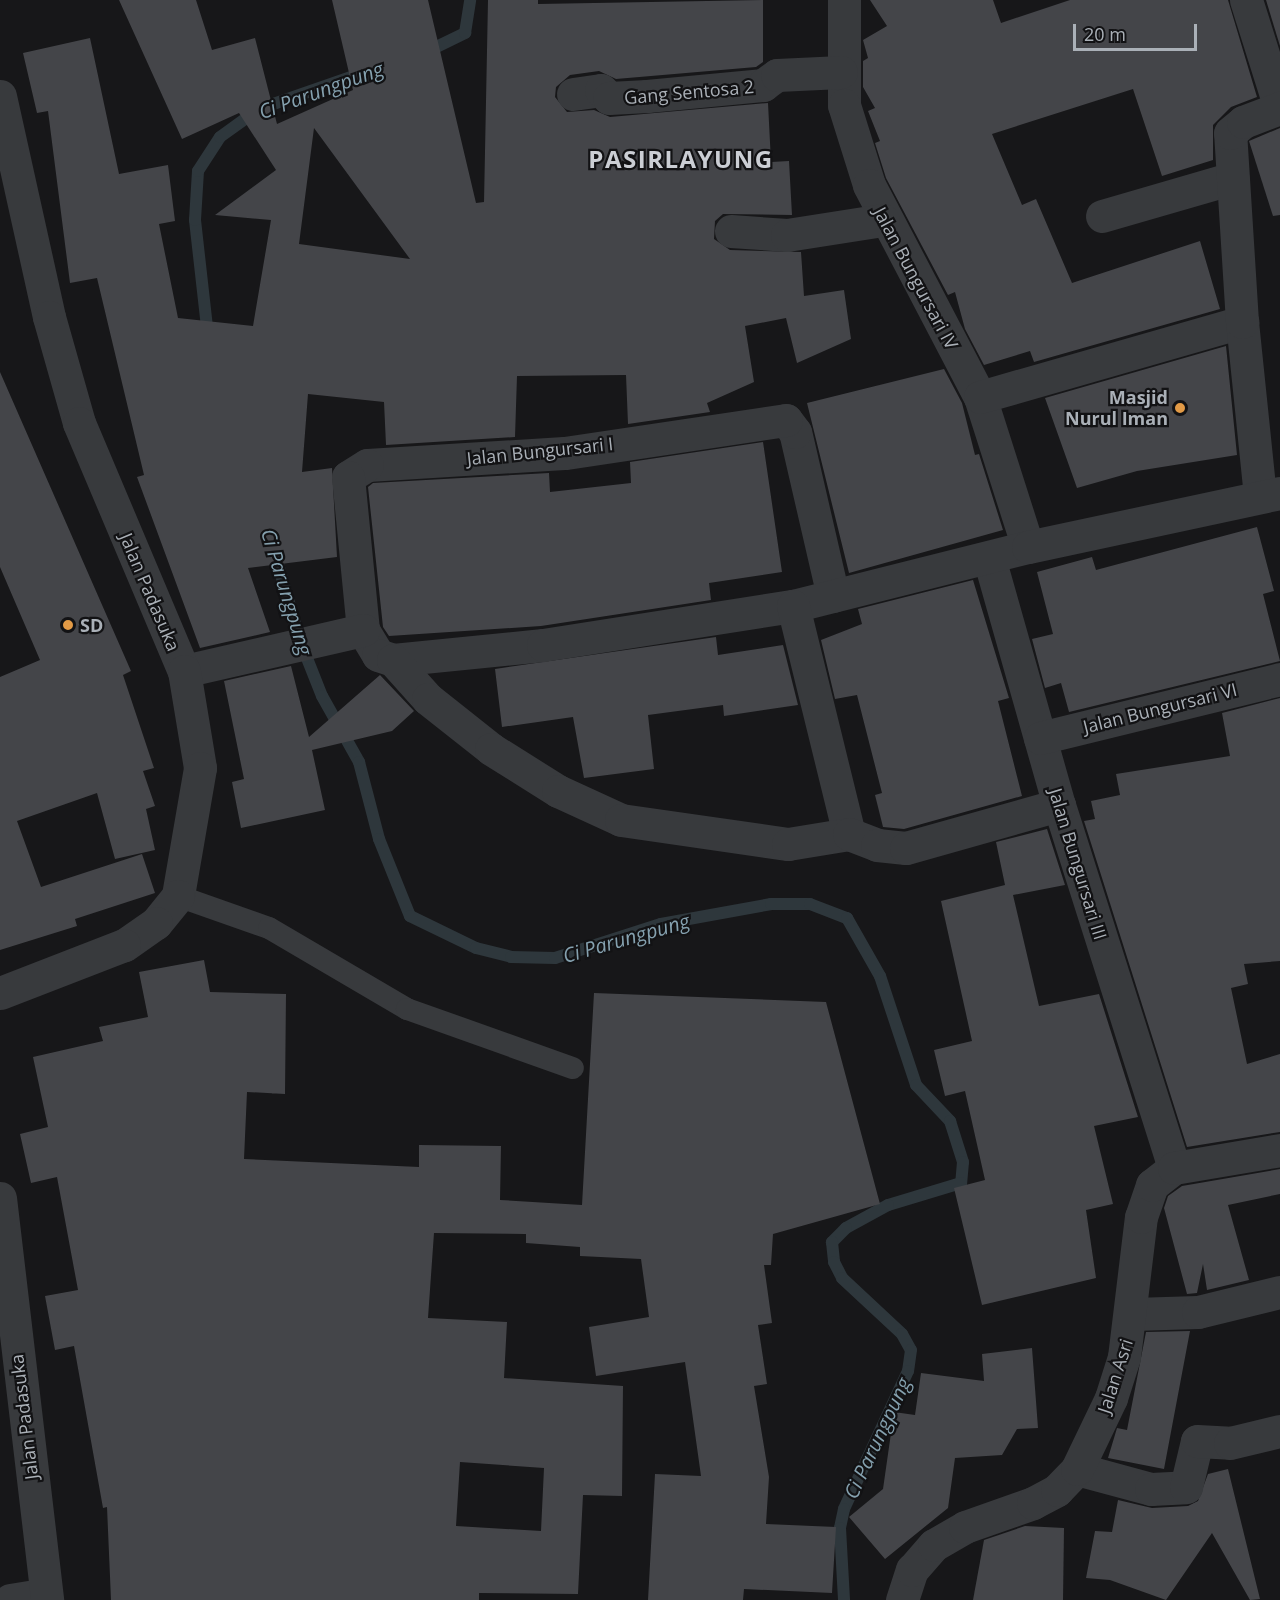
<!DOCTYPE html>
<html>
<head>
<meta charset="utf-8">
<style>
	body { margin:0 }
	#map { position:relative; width:1280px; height:1600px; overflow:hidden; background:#171719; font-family:"Open Sans",sans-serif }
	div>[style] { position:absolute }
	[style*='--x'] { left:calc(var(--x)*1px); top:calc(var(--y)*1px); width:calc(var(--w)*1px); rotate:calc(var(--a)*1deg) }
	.stream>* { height:12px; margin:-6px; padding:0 6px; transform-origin:6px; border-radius:6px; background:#2e373c }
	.building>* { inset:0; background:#444549 }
	.service>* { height:22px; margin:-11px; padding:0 11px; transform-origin:11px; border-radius:11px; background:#383a3d }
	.minor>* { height:33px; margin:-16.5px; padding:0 16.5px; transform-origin:16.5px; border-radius:16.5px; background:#383a3d }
	.tertiary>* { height:33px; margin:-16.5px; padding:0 16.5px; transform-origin:16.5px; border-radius:16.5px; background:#383a3d }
	.dots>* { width:16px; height:16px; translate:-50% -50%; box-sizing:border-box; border:3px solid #121214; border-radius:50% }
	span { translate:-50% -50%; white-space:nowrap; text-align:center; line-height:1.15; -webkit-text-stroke:4.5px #121214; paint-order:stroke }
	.street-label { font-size:18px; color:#aab0b7 }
	.poi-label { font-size:18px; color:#aab0b7; font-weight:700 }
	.right { translate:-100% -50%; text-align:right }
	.left { translate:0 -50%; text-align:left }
	.water-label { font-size:20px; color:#85a1af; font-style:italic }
	.district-label { font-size:24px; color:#cbced4; font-weight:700; letter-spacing:1.5px }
	.scale { position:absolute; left:1073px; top:24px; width:124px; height:27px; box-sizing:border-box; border:3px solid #aab0b7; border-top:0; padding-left:8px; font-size:18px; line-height:21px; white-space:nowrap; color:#aab0b7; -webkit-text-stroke:4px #121214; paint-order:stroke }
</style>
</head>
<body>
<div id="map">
	<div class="stream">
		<div style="--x:424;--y:53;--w:46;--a:-26"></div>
		<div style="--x:465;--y:33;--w:33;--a:-81"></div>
		<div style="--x:208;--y:336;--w:117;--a:-96.4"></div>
		<div style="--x:195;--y:220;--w:49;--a:-86.5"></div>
		<div style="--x:198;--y:171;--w:40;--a:-57.1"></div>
		<div style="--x:220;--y:137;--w:48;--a:-35.7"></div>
		<div style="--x:259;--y:109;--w:112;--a:-19.2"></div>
		<div style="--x:274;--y:550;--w:91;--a:74.1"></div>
		<div style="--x:299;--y:638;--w:62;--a:68.4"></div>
		<div style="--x:322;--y:696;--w:76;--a:60.7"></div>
		<div style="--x:359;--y:762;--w:80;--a:75.4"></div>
		<div style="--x:379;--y:839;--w:83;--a:68.1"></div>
		<div style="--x:410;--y:916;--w:73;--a:25.9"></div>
		<div style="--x:476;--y:948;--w:36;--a:14"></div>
		<div style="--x:511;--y:957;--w:44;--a:1.3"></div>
		<div style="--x:555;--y:958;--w:111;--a:-17.8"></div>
		<div style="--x:661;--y:924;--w:112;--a:-10.3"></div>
		<div style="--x:771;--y:904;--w:39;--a:0"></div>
		<div style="--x:810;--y:904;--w:40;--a:21"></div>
		<div style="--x:847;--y:918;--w:67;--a:60.4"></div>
		<div style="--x:880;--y:976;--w:115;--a:71.7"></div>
		<div style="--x:916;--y:1085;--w:50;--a:46.6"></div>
		<div style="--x:950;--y:1121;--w:43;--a:72.4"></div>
		<div style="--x:963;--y:1162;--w:21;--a:95"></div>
		<div style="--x:961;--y:1183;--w:76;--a:163.2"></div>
		<div style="--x:888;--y:1205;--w:48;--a:151.3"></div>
		<div style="--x:846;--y:1228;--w:20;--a:135"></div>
		<div style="--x:832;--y:1242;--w:20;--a:84"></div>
		<div style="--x:834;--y:1262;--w:18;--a:63"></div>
		<div style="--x:842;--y:1278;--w:82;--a:43"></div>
		<div style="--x:902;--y:1334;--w:18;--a:61"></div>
		<div style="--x:911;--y:1350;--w:21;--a:98"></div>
		<div style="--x:908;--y:1371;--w:152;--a:114.9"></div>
		<div style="--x:844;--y:1509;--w:19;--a:102"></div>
		<div style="--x:840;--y:1528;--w:72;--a:86.8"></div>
	</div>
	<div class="building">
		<div style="clip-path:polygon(evenodd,119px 0,196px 0,212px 50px,255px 38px,277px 124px,353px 90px,332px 0,428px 0,476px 203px,484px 202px,488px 0,538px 0,538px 4px,763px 0,763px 62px,756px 67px,616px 79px,599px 71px,570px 75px,556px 87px,555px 97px,567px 112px,594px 110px,610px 117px,768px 103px,771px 162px,789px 161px,792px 215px,723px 214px,715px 221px,714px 239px,730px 250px,801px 252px,804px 296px,844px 290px,851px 339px,797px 363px,786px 318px,745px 326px,754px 382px,707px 403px,710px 412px,628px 424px,626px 375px,517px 376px,515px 437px,386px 445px,384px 402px,308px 394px,302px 472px,332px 468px,337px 557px,248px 568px,270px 632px,200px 648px,137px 477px,144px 475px,97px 278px,70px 283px,48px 111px,37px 113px,23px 53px,90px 38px,119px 174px,168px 165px,175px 221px,159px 224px,178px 318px,253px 326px,271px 220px,215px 215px,276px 170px,239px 113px,182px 139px,119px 0,314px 128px,410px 259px,299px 244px,314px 128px)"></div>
		<div style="clip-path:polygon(870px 0,993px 0,1001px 23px,1070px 0,1228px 0,1257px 97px,1231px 107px,1213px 125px,1213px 160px,1162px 176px,1133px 89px,992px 134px,1022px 205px,1036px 199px,1072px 283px,1200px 241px,1220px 309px,1034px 362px,1030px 351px,984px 365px,965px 329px,955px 292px,948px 295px,886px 178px,875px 143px,880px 141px,868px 111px,875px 108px,863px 87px,863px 61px,868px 58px,863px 40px,887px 26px)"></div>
		<div style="clip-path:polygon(1266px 0,1280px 0,1280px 46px)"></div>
		<div style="clip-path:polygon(1280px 128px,1280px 215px,1273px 216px,1249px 141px)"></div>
		<div style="clip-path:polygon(1226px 346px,1237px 455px,1137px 471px,1077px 488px,1045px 398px)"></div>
		<div style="clip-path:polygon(944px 369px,962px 403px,975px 455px,979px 454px,1003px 530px,849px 573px,807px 403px)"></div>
		<div style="clip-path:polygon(0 372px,131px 671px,123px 675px,154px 768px,143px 771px,155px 806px,146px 809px,155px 850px,115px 859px,97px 793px,17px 821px,41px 887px,142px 854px,155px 893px,75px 919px,77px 926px,0 950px,0 677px,40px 660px,0 567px)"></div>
		<div style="clip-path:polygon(763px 442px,782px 572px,709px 583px,711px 600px,541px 626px,389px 636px,383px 627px,368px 487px,373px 483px,549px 473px,550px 492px,631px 483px,630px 462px)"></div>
		<div style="clip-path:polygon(1257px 527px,1274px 591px,1263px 594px,1280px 661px,1069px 712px,1061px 683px,1045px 688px,1032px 639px,1053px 634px,1037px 572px,1092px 557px,1096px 570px)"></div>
		<div style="clip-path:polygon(973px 580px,1009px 698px,998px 701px,1022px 796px,904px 829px,883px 827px,875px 795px,882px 793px,857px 695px,835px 699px,821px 640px,862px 624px,858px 609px)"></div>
		<div style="clip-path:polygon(716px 637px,718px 655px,783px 645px,798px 705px,724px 716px,723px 705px,648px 715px,654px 769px,584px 778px,573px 717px,502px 727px,495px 669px)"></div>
		<div style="clip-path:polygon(291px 666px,309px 737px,380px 675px,414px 711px,392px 731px,312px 750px,325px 810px,241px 828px,232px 782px,244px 779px,224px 681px)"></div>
		<div style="clip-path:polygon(1280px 698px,1280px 961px,1244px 964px,1248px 984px,1231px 988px,1247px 1064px,1280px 1054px,1280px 1132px,1187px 1147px,1084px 821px,1095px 819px,1091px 801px,1120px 795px,1116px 774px,1230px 756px,1222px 713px)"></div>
		<div style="clip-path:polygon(1047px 829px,1065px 885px,1013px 895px,1039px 1006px,1099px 994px,1138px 1117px,1094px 1126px,1113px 1204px,1086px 1210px,1096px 1278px,982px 1305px,954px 1188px,985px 1180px,965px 1091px,945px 1096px,934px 1050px,972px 1041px,941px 901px,1005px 885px,996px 842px)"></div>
		<div style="clip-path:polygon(evenodd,204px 960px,210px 992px,286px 994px,285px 1094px,247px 1092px,244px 1159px,419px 1167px,419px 1145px,501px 1146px,500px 1200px,582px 1205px,594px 993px,826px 1002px,880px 1204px,773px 1234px,771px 1265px,764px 1265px,772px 1323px,758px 1325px,767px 1384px,754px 1386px,769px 1477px,766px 1524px,836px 1527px,832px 1593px,744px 1589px,743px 1600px,648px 1600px,655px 1474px,701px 1476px,685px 1362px,596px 1376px,589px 1327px,649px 1317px,641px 1259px,580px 1256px,580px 1247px,526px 1243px,526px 1234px,434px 1233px,428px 1318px,507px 1322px,504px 1378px,623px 1386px,622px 1496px,583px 1495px,578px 1594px,479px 1593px,479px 1600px,111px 1600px,107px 1507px,103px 1508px,74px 1346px,55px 1350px,45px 1296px,78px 1290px,57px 1177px,31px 1183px,20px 1134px,48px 1127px,33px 1057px,103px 1041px,99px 1027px,148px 1017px,139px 972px,204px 960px,460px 1462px,544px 1468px,541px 1531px,456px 1526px,460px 1462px)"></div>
		<div style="clip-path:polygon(1280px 1169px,1280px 1194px,1228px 1205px,1249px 1280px,1207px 1290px,1203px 1264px,1197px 1293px,1187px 1294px,1164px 1208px,1168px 1196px,1182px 1186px)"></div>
		<div style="clip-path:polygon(1190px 1331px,1164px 1469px,1108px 1458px,1117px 1428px,1127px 1430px,1146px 1332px)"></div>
		<div style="clip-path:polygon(1032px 1348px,1038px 1428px,1017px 1429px,1002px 1455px,955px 1458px,948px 1508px,885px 1559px,849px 1517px,883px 1489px,894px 1412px,915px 1415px,921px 1373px,984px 1381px,982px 1354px)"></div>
		<div style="clip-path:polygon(1228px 1469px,1260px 1599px,1250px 1600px,1212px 1533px,1166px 1600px,1110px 1580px,1086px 1578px,1095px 1531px,1112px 1532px,1118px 1500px,1152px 1508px,1188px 1506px,1198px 1501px,1208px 1474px)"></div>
		<div style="clip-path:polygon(1025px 1526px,1064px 1528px,1063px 1600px,973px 1600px,984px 1540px)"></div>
	</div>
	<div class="service">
		<div style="--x:178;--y:896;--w:96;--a:19.4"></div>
		<div style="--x:269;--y:928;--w:160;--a:30.4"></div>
		<div style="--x:407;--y:1009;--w:176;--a:19.6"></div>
	</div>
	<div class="minor">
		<div style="--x:844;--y:0;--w:105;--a:90"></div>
		<div style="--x:844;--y:105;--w:84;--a:72.6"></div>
		<div style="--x:869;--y:185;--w:239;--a:62.4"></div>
		<div style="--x:980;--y:397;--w:157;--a:72.3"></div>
		<div style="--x:1246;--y:0;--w:113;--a:72.5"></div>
		<div style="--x:573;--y:94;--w:28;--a:-8"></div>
		<div style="--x:601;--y:90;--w:11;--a:45"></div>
		<div style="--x:609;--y:98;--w:38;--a:-3"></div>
		<div style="--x:647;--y:96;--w:117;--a:-5.4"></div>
		<div style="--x:763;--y:85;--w:17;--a:-36"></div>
		<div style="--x:777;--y:75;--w:64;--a:-2.7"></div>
		<div style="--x:1102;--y:216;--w:136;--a:-16.2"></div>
		<div style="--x:731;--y:231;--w:56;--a:4.1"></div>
		<div style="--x:787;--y:235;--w:97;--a:-8.9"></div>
		<div style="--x:980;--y:397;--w:273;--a:-16"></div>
		<div style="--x:1260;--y:496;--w:175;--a:-95.9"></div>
		<div style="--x:1242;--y:322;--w:189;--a:-93.6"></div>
		<div style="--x:1230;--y:133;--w:17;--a:-40"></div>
		<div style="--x:1243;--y:122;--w:40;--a:-21"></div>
		<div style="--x:989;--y:558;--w:257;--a:74.2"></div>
		<div style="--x:1059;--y:805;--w:381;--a:72.4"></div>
		<div style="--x:833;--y:596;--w:168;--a:-103"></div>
		<div style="--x:795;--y:432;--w:15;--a:-127"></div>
		<div style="--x:786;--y:420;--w:224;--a:171.5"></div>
		<div style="--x:564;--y:453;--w:197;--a:176.5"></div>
		<div style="--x:367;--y:465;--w:22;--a:148"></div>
		<div style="--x:348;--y:477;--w:154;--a:84.4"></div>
		<div style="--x:363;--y:630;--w:29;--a:59"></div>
		<div style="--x:378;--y:655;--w:16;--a:18"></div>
		<div style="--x:393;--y:660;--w:151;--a:-5.7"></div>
		<div style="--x:543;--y:645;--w:253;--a:-8.9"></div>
		<div style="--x:793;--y:606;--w:242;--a:-14.1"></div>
		<div style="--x:1028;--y:547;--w:258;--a:-12.1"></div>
		<div style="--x:793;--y:606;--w:235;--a:76.2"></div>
		<div style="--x:393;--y:660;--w:52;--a:48.1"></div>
		<div style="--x:428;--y:699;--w:80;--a:38.4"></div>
		<div style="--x:491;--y:749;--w:79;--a:32.1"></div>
		<div style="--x:558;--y:791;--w:69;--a:24.7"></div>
		<div style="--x:621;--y:820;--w:169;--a:8.2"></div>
		<div style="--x:788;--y:844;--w:62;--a:-9.3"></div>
		<div style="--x:849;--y:834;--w:30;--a:21"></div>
		<div style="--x:877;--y:845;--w:29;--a:6"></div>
		<div style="--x:906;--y:848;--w:159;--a:-15.7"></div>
		<div style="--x:184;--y:671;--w:184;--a:-12.9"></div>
		<div style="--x:1040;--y:738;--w:247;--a:-13.8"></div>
		<div style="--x:1133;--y:1314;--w:65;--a:-1.8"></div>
		<div style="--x:1198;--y:1312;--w:84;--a:-13.7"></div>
		<div style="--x:1077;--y:1469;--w:77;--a:15.1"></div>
		<div style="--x:1151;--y:1489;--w:35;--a:-3"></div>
		<div style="--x:1186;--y:1487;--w:47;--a:-76.6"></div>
		<div style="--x:1197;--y:1441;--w:33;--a:3"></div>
		<div style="--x:1230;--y:1443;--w:51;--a:-13.5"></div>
		<div style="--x:10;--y:1600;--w:36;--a:-9"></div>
		<div style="--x:902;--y:1600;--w:32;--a:-72"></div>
		<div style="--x:912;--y:1570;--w:33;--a:-49"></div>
		<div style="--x:934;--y:1545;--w:36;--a:-30"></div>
		<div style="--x:965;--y:1527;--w:72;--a:-19.4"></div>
		<div style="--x:1033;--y:1503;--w:27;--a:-28"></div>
		<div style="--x:1057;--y:1490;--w:29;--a:-46"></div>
		<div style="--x:1077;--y:1469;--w:79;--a:-64.4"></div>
		<div style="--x:1111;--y:1398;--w:43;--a:-72.4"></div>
		<div style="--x:1124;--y:1357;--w:141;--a:-83.1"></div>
		<div style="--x:1141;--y:1217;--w:34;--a:-71"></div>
		<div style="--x:1152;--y:1185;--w:28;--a:-38"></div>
		<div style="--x:1174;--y:1168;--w:108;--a:-9.6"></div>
	</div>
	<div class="tertiary">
		<div style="--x:0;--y:96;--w:226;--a:77.5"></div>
		<div style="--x:49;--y:317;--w:110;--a:74.2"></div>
		<div style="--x:79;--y:423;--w:269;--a:67.1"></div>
		<div style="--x:184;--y:671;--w:98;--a:80.6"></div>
		<div style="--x:200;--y:768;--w:130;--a:99.8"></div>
		<div style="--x:178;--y:896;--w:35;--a:129"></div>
		<div style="--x:156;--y:923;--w:39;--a:145"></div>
		<div style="--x:124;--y:945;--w:133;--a:158.8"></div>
		<div style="--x:0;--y:1198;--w:405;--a:83.3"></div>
	</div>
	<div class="dots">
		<div style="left:1180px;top:408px;background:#e29a46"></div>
		<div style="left:68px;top:625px;background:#e29a46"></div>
	</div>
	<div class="street-label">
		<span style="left:689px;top:92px;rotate:-5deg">Gang Sentosa 2</span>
		<span style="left:916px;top:278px;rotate:62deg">Jalan Bungursari IV</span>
		<span style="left:540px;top:451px;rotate:-6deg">Jalan Bungursari I</span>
		<span style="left:150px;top:592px;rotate:67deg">Jalan Padasuka</span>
		<span style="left:1160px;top:708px;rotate:-14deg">Jalan Bungursari VI</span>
		<span style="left:1078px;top:864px;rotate:73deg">Jalan Bungursari III</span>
		<span style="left:1115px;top:1376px;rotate:-72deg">Jalan Asri</span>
		<span style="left:24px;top:1417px;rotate:-97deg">Jalan Padasuka</span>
	</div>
	<div class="poi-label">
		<span class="right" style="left:1168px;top:408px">Masjid<br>Nurul Iman</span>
		<span class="left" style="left:80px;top:625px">SD</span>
	</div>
	<div class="water-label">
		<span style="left:321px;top:90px;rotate:-20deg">Ci Parungpung</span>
		<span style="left:287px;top:592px;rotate:73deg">Ci Parungpung</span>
		<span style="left:626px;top:938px;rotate:-16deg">Ci Parungpung</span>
		<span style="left:877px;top:1438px;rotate:-65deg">Ci Parungpung</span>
	</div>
	<div class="district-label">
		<span style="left:681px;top:159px">PASIRLAYUNG</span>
	</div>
	<div class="scale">20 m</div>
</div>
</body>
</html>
